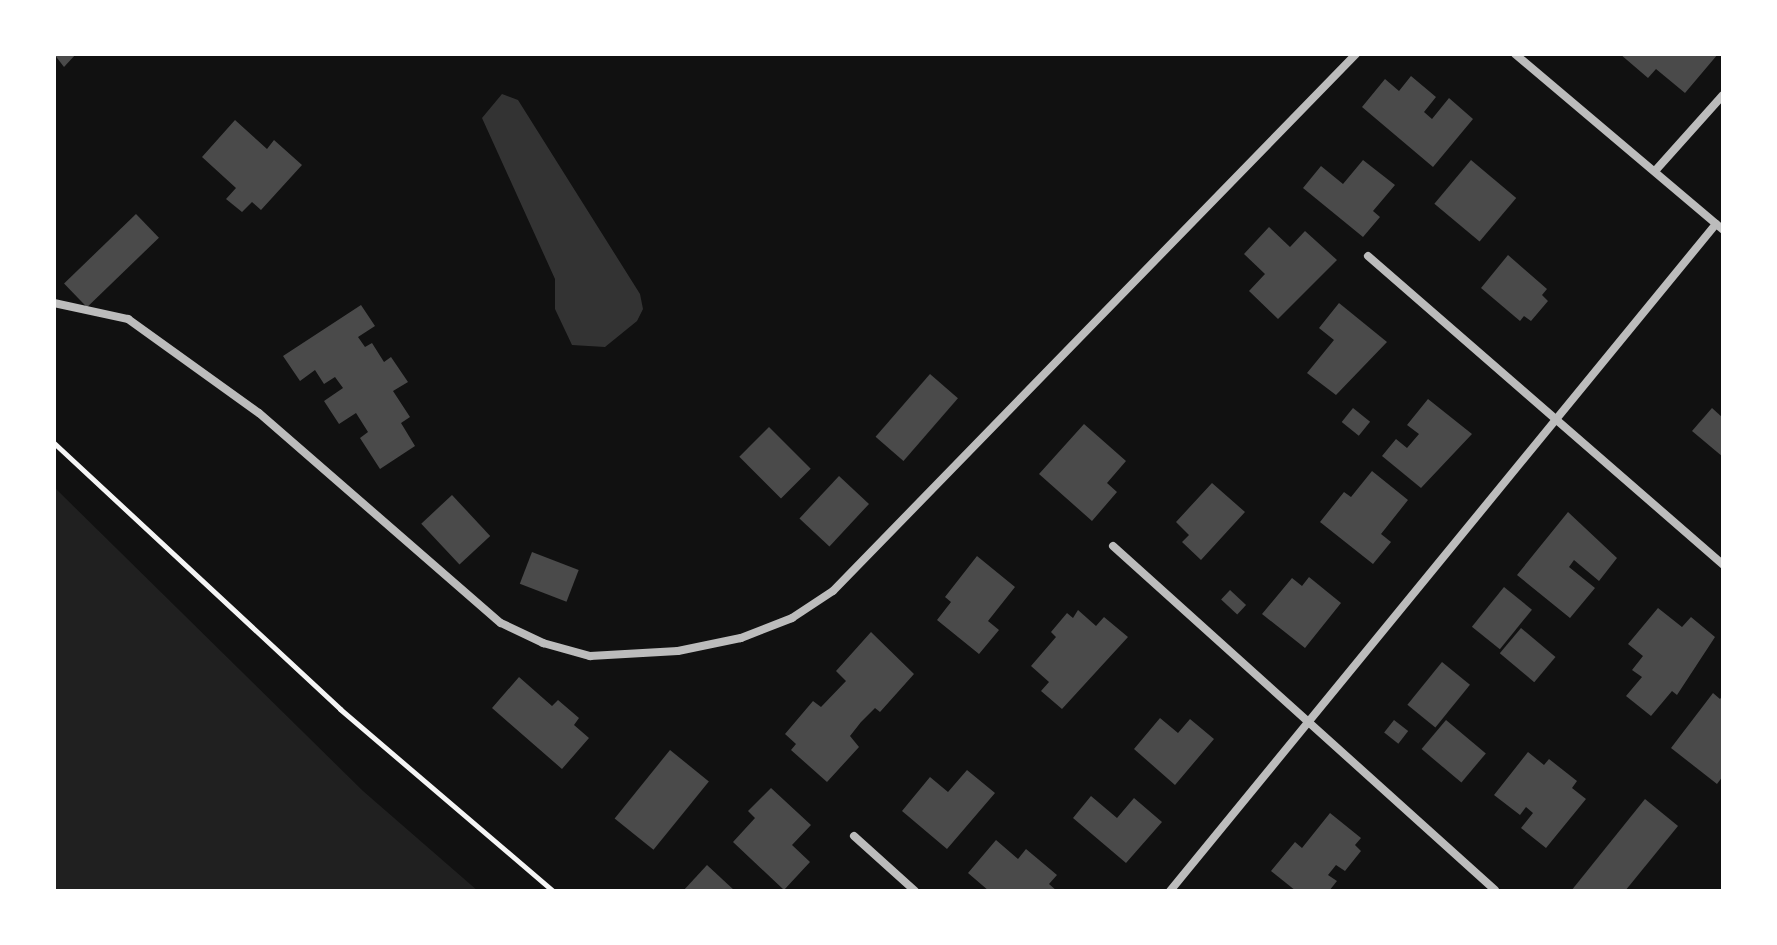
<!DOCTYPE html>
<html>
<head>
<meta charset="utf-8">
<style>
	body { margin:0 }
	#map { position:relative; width:1777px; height:945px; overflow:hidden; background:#111; font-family:"DM Sans",sans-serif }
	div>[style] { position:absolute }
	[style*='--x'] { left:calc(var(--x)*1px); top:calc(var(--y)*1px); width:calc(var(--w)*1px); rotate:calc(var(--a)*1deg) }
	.green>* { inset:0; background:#202020 }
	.water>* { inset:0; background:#333 }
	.building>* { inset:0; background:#4a4a4a; transform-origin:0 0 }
	.path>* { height:5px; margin:-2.5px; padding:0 2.5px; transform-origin:2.5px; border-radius:2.5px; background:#f5f5f5 }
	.minor>* { height:8px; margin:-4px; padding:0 4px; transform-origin:4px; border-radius:4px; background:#bcbcbc }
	span { translate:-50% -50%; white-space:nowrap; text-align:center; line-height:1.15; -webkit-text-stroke:6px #fff; paint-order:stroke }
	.frame { position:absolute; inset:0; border:56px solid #fff; pointer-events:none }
</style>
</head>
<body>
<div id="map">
	<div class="green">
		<div style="clip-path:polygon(54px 487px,363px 791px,478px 891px,54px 891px)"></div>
	</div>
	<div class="water">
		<div style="clip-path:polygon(502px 94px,518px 100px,640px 294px,643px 309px,637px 321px,605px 347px,572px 345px,555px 309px,555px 279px,482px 118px)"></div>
	</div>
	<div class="building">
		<div style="clip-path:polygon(54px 54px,76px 54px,64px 67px)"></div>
		<div style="clip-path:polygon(1620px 54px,1718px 54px,1685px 93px,1656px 69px,1648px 78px)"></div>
		<div style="clip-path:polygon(1411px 76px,1436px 97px,1424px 112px,1432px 119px,1449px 98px,1473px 119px,1433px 167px,1362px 107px,1385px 79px,1399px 91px)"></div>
		<div style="clip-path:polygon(235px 120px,267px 149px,274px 140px,302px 165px,261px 210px,252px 202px,242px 212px,226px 199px,236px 188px,202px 157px)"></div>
		<div style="clip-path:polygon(1363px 160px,1395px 185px,1373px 211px,1380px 217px,1363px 237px,1303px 188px,1321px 166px,1343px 184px)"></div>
		<div style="left:1471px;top:160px;width:59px;height:57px;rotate:40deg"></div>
		<div style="left:136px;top:214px;width:33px;height:100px;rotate:46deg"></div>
		<div style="clip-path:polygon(1269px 227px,1290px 247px,1305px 231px,1337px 260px,1278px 319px,1249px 291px,1265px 274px,1244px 254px)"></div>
		<div style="clip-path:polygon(1508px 255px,1547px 289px,1542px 295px,1548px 301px,1531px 321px,1524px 316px,1520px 321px,1481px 288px)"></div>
		<div style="clip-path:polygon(1339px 303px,1387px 342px,1336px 395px,1307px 373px,1334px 340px,1319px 328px)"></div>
		<div style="clip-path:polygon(361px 305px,375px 326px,358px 337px,365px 347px,372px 343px,384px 362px,391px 357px,408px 382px,393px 391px,410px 417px,401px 423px,415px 446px,380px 469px,360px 438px,368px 432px,356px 413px,339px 424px,324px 401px,343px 388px,335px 377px,324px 384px,315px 370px,300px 381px,283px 356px)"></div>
		<div style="left:930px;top:374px;width:37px;height:83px;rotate:41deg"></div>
		<div style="clip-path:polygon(1428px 399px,1472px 434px,1421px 488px,1382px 456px,1396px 439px,1407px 448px,1419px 434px,1407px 425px)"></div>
		<div style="left:1353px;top:408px;width:22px;height:18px;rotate:39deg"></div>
		<div style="clip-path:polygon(1712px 408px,1723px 418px,1723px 457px,1692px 431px)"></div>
		<div style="clip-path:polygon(1084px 424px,1126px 461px,1107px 483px,1117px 492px,1092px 521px,1039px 474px)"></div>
		<div style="left:769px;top:427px;width:59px;height:42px;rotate:45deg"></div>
		<div style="clip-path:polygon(1372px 471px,1408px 500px,1381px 534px,1391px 542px,1373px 564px,1320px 522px,1344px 492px,1351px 497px)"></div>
		<div style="left:839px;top:476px;width:41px;height:58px;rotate:43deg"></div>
		<div style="clip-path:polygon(1212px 483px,1245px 512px,1201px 560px,1182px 542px,1189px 535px,1176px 522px)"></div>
		<div style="left:452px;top:495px;width:56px;height:42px;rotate:47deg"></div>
		<div style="clip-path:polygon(1568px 512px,1617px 558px,1599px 581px,1574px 560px,1569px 567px,1595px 588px,1570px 618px,1517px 575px)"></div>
		<div style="left:532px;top:552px;width:50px;height:34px;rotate:21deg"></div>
		<div style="clip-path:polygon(977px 556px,1015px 587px,988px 621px,999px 630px,979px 654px,937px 620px,951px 602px,945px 597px)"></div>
		<div style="clip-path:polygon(1309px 577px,1341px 603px,1305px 648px,1262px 614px,1292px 578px,1302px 586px)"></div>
		<div style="left:1504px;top:587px;width:36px;height:51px;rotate:39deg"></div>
		<div style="left:1230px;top:590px;width:22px;height:13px;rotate:43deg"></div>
		<div style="clip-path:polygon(1658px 608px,1682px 627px,1691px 617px,1715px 637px,1677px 695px,1672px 691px,1651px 716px,1626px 696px,1642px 677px,1632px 670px,1643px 656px,1628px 644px)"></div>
		<div style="clip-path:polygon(1078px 610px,1096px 626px,1104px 617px,1128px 637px,1062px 709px,1041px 691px,1049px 682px,1031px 666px,1056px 637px,1051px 632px,1067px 613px,1073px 618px)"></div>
		<div style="left:1521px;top:628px;width:45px;height:33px;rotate:40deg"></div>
		<div style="clip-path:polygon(871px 632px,914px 674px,880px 712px,875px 708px,861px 722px,850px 736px,859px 747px,827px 782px,791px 750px,796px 744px,785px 734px,813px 701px,821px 707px,846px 681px,836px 671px)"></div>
		<div style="left:1442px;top:662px;width:36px;height:55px;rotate:39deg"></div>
		<div style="clip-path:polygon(519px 677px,552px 706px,558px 700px,579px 718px,574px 725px,589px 738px,562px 769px,492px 708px)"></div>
		<div style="clip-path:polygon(1713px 693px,1720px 699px,1723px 695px,1723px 776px,1717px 784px,1671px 748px)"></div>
		<div style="clip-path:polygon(1160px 718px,1178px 733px,1190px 719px,1214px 739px,1175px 785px,1134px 749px)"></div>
		<div style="left:1394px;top:720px;width:18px;height:16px;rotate:38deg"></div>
		<div style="left:1446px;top:720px;width:52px;height:38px;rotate:40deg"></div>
		<div style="left:670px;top:750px;width:50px;height:88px;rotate:39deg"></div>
		<div style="clip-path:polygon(1528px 752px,1544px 765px,1549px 759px,1577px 781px,1572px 788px,1586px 799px,1546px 848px,1521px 828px,1533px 813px,1526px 807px,1520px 815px,1494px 795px)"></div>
		<div style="clip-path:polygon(967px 770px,995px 793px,947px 849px,902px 811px,930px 777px,948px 792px)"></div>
		<div style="clip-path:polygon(771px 788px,811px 825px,792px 845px,810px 862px,784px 890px,733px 842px,755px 818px,748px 811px)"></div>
		<div style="clip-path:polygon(1091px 796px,1117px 818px,1134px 798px,1162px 822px,1126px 863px,1073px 818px)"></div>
		<div style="clip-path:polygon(1645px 799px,1678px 826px,1634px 880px,1625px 891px,1571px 891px)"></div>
		<div style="clip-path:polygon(1330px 813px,1361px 838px,1355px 845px,1361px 851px,1345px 871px,1336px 865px,1328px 875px,1337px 881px,1329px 891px,1296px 891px,1271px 871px,1295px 842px,1302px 848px)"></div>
		<div style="clip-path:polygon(996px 840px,1018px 859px,1026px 849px,1057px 875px,1049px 884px,1057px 891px,989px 891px,968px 873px)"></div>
		<div style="clip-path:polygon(707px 865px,735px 891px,683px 891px)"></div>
	</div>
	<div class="path">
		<div style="--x:54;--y:443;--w:391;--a:42.9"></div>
		<div style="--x:340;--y:709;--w:280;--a:40.5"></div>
		<div style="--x:1722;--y:891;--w:1;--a:-45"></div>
	</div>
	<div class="minor">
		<div style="--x:1515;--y:54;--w:272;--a:40.2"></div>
		<div style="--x:1655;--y:171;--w:102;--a:-48.2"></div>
		<div style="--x:1368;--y:256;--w:471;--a:41"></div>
		<div style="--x:54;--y:303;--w:76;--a:12.2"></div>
		<div style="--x:128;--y:319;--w:161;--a:35.7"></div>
		<div style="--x:259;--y:413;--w:320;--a:41"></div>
		<div style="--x:501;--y:623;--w:47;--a:25.5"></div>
		<div style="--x:543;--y:643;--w:49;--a:15.5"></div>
		<div style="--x:590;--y:656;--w:88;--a:-3.3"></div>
		<div style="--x:678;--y:651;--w:64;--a:-11.7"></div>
		<div style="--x:741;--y:638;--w:55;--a:-21.4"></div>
		<div style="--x:792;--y:618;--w:49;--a:-33.4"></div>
		<div style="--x:833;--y:591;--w:750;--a:-45.76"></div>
		<div style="--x:1113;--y:546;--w:514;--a:42"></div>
		<div style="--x:854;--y:836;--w:82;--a:42"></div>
		<div style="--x:1170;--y:891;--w:862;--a:-50.7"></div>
	</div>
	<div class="frame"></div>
</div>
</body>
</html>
